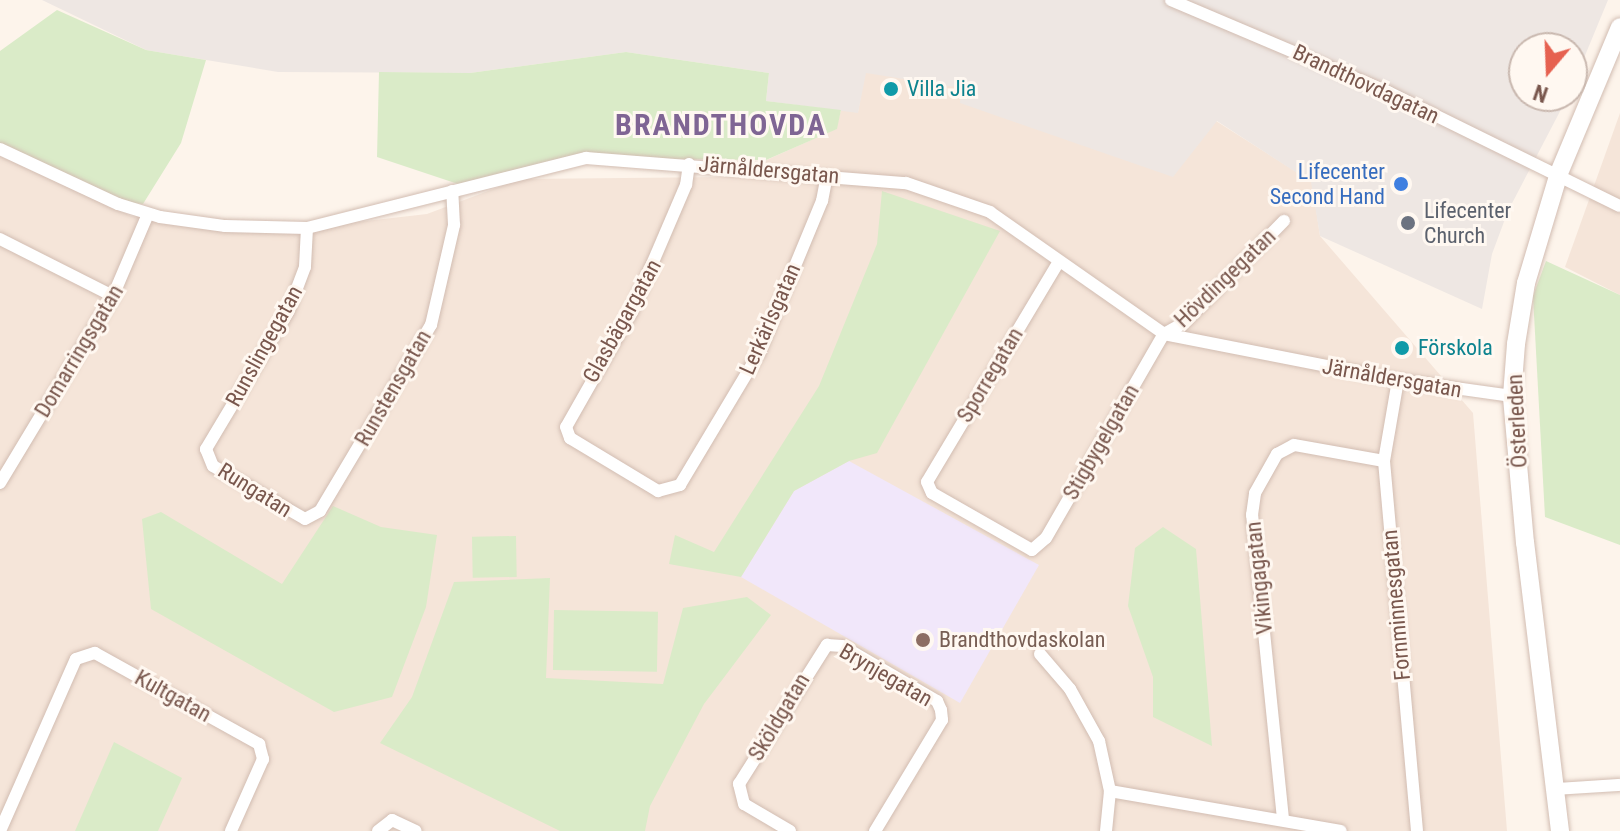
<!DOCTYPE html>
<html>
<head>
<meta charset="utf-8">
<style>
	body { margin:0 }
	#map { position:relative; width:1620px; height:831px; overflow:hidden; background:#fdf4eb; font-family:"Roboto Condensed",sans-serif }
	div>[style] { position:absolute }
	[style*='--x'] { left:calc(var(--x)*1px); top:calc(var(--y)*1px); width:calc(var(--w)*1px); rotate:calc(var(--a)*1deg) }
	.residential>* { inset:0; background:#f5e5d9 }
	.industrial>* { inset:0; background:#eee7e3 }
	.education>* { inset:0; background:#f1e7fa }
	.green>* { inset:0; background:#daebc8; transform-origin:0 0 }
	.roads { filter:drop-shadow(0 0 2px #d2bdb2) drop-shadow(0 0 2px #d2bdb2) }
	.minor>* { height:12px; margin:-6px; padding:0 6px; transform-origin:6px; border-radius:6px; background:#fff }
	.secondary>* { height:18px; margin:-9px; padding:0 9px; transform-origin:9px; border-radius:9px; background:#fff }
	.dots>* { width:22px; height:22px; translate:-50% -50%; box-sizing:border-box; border:4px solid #fff8f1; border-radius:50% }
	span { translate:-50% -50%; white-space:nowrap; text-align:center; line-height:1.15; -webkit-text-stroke:6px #fff8f1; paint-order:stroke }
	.street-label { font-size:22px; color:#79574d }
	.culture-label { font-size:22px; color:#0d838f }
	.left { translate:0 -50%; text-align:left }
	.shop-label { font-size:22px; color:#366cbe }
	.right { translate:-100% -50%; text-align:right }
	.worship-label { font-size:22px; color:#5b616d }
	.education-label { font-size:22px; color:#785e54 }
	.district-label { font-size:30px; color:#7f6594; font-weight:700; letter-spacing:2px }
	.north { position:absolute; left:1508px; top:32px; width:80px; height:80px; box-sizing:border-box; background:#fff8f1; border:2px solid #c9b8af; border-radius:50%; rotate:199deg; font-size:22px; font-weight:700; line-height:32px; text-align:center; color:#79574d }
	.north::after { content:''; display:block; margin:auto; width:28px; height:36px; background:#e66150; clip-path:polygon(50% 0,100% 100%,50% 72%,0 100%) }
</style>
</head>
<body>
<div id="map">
	<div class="residential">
		<div style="clip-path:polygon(865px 72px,1216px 121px,1312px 182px,1320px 236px,1473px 413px,1507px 831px,0 831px,0 156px,131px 216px,270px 232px,427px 214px,520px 179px,728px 177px,836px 129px,841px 110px,858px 112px)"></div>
		<div style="clip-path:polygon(1620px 113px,1620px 295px,1565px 267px)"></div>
	</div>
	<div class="industrial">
		<div style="clip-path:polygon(42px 0,1608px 0,1572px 87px,1572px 48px,1524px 48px,1524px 96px,1568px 96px,1508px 211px,1492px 254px,1482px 309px,1320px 236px,1311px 182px,1217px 121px,1173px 177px,960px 103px,961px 88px,866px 73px,858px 113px,766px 101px,769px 73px,626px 52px,470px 73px,278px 72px,146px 50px)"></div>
	</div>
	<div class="education">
		<div style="clip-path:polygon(849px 461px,1039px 565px,960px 703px,741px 577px,794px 491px)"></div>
	</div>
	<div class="green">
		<div style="clip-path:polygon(57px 10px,146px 50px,206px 60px,181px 143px,143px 204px,114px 201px,0 149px,0 51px)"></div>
		<div style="clip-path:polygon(626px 52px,769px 73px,766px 101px,841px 110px,837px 129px,766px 160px,579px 158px,464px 186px,377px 157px,379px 72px,470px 73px)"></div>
		<div style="clip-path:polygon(882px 191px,1000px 231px,877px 453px,849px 461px,794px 491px,741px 577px,669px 564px,675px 535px,714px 552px,819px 386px,877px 244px)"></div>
		<div style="clip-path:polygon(1546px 261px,1620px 295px,1620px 545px,1545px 517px,1533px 296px)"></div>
		<div style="clip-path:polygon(333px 506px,381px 527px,437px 535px,426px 607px,392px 697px,334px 712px,151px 609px,142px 519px,161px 512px,282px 584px)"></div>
		<div style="clip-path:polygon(1163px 527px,1196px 549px,1212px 746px,1153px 717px,1153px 677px,1128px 606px,1135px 548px)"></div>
		<div style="left:516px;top:536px;width:41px;height:44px;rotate:89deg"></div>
		<div style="clip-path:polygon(550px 578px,546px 678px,663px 684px,683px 608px,747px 597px,771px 615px,704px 704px,650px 806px,645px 831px,560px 831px,380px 743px,412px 697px,454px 582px)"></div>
		<div style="left:554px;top:610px;width:104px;height:60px;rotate:1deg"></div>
		<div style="clip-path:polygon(114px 742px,182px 778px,158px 831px,75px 831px)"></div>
	</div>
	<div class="roads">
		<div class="minor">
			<div style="--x:1171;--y:0;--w:236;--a:23"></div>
			<div style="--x:1388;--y:92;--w:258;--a:26.2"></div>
			<div style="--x:0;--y:149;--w:130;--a:25"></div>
			<div style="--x:118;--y:204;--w:44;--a:17.2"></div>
			<div style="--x:160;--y:217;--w:66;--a:7.9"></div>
			<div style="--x:225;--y:226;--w:82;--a:1.4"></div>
			<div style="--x:307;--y:228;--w:288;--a:-14.1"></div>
			<div style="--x:586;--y:158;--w:321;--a:4.5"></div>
			<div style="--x:906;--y:183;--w:89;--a:19"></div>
			<div style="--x:990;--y:212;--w:213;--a:35"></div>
			<div style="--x:1164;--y:334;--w:238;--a:11.1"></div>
			<div style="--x:1398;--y:380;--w:115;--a:8"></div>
			<div style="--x:689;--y:164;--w:21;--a:98"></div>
			<div style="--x:686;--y:185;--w:137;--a:113.2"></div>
			<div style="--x:632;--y:311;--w:133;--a:119.6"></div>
			<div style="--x:566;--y:427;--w:12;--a:70"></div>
			<div style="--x:570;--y:438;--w:103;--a:31.1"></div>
			<div style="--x:658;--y:491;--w:23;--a:-15"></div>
			<div style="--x:680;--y:485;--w:154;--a:-59.1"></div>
			<div style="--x:759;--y:353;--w:165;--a:-67.5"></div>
			<div style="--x:822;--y:201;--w:25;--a:-79"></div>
			<div style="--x:307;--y:228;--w:39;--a:93"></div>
			<div style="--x:305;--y:267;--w:48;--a:110.7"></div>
			<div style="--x:288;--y:312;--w:160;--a:120.9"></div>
			<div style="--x:206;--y:449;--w:18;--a:68"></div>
			<div style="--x:213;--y:466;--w:106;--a:29.9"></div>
			<div style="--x:305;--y:519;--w:17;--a:-28"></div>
			<div style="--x:320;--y:511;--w:217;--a:-59.2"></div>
			<div style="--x:431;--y:325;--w:103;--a:-77"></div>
			<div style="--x:454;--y:225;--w:34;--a:-93"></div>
			<div style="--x:0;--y:239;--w:127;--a:26.8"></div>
			<div style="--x:1058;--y:263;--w:255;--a:120.9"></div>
			<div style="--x:927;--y:482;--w:12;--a:66"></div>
			<div style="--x:932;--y:493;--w:115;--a:29.7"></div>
			<div style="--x:1032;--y:550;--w:18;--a:-41"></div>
			<div style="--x:1046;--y:538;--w:236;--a:-60"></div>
			<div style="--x:1164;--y:334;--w:23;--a:-29"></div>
			<div style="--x:1184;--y:323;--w:143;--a:-45.6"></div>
			<div style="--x:1398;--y:380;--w:82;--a:99.8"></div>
			<div style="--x:1384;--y:461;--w:371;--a:84.9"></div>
			<div style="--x:0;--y:483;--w:218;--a:-58.9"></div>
			<div style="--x:113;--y:296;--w:89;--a:-66.9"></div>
			<div style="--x:1040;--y:654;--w:46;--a:49.4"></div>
			<div style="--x:1070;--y:689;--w:60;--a:60.9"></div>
			<div style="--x:1099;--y:741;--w:51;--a:77.6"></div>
			<div style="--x:1110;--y:791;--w:40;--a:95.7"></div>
			<div style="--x:1556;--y:789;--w:64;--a:-3.6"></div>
			<div style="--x:1110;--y:791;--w:234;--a:9.8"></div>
			<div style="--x:1283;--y:819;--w:306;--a:-95.8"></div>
			<div style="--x:1252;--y:515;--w:22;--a:-82"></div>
			<div style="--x:1255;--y:493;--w:45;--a:-60.6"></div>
			<div style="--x:1277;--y:454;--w:19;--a:-28"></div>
			<div style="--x:1294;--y:445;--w:91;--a:10.1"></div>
			<div style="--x:0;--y:831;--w:188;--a:-66.2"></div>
			<div style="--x:76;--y:659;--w:20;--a:-18"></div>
			<div style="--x:95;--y:653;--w:188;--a:29"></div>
			<div style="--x:259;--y:744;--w:16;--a:75"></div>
			<div style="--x:263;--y:759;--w:79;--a:114"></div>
			<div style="--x:378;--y:831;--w:18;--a:-38"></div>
			<div style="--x:392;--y:820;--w:26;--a:25"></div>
			<div style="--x:790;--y:831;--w:53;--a:-149.6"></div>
			<div style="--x:744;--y:804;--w:21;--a:-104"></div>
			<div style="--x:739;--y:784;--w:165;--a:-57.7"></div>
			<div style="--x:827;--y:645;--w:15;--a:4"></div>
			<div style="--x:842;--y:646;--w:110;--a:30.1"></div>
			<div style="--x:937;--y:701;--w:10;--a:66"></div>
			<div style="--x:941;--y:710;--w:10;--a:84"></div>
			<div style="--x:942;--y:720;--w:130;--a:121.1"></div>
		</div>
		<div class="secondary">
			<div style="--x:1560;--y:831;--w:290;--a:-96.9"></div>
			<div style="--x:1525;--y:543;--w:148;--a:-95.1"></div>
			<div style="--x:1512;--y:396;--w:52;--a:-85.6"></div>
			<div style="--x:1516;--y:344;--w:62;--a:-80.7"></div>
			<div style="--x:1526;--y:283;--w:115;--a:-73.3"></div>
			<div style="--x:1559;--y:173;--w:158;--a:-67.3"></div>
		</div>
	</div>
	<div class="dots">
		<div style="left:891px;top:89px;background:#0f9aa8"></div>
		<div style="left:1401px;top:184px;background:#3f7fe0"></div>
		<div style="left:1408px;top:223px;background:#6b7280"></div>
		<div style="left:1402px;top:348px;background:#0f9aa8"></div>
		<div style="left:923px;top:640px;background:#8d6e63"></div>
	</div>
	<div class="street-label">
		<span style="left:1366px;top:84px;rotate:25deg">Brandthovdagatan</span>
		<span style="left:769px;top:170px;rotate:5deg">Järnåldersgatan</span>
		<span style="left:1225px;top:278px;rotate:-44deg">Hövdingegatan</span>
		<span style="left:770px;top:319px;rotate:-66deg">Lerkärlsgatan</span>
		<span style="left:622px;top:321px;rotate:-61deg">Glasbägargatan</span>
		<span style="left:264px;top:346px;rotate:-61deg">Runslingegatan</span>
		<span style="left:79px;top:351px;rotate:-59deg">Domarringsgatan</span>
		<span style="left:990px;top:375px;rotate:-59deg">Sporregatan</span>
		<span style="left:1392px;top:378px;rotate:10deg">Järnåldersgatan</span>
		<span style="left:393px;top:388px;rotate:-60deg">Runstensgatan</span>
		<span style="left:1517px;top:421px;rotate:-93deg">Österleden</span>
		<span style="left:1101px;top:442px;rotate:-60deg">Stigbygelgatan</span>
		<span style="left:255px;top:490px;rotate:32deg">Rungatan</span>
		<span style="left:1259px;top:578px;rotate:-96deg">Vikingagatan</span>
		<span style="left:1396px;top:605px;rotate:-95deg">Fornminnesgatan</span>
		<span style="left:886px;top:675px;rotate:30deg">Brynjegatan</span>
		<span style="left:173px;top:696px;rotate:29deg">Kultgatan</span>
		<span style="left:779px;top:717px;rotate:-59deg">Sköldgatan</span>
	</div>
	<div class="culture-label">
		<span class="left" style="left:907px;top:89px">Villa Jia</span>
		<span class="left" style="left:1418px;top:348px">Förskola</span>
	</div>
	<div class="shop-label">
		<span class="right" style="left:1385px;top:184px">Lifecenter<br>Second Hand</span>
	</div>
	<div class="worship-label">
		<span class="left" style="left:1424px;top:223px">Lifecenter<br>Church</span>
	</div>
	<div class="education-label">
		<span class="left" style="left:939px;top:640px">Brandthovdaskolan</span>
	</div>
	<div class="district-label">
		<span style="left:721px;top:125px">BRANDTHOVDA</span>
	</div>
	<div class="north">N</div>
</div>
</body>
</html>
